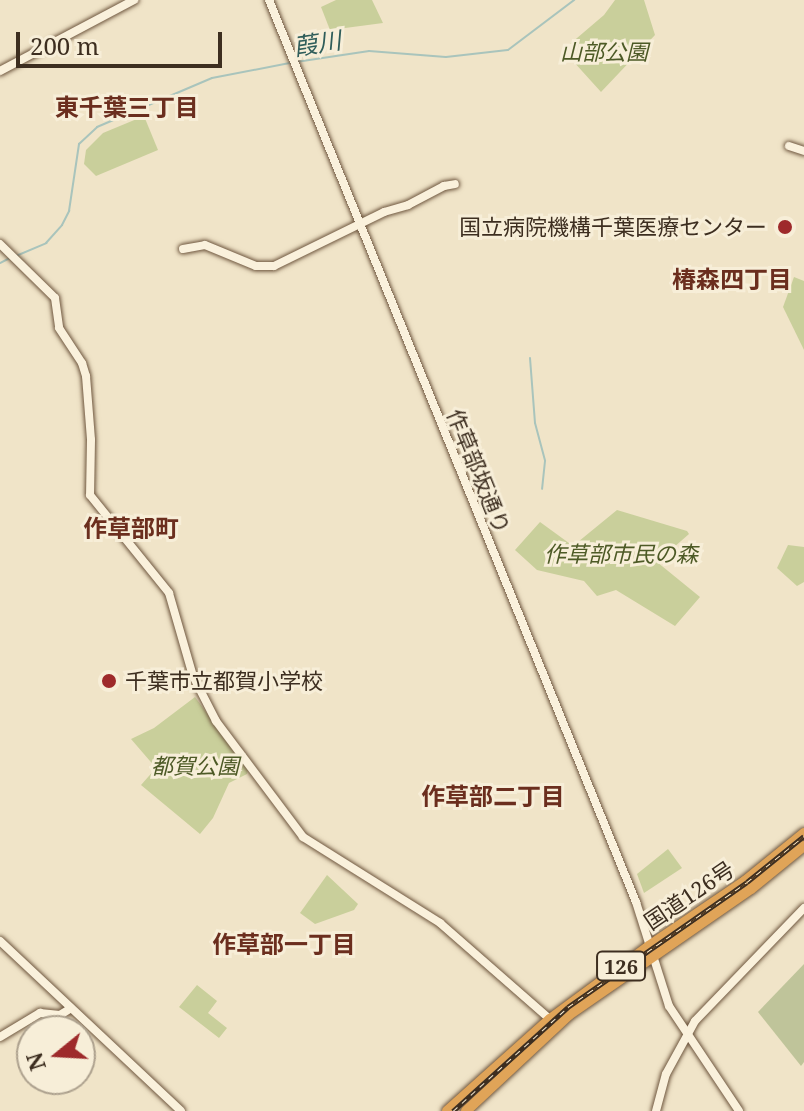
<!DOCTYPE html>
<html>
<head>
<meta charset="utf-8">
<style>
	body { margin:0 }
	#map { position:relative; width:804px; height:1111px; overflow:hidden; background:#f0e4c8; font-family:"Noto Serif","Noto Sans JP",serif }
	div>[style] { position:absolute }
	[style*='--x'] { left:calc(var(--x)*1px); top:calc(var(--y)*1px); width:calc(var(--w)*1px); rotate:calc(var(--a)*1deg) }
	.green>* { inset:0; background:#c9cf9b }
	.cemetery>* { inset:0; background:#bfc49a }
	.stream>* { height:2px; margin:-1px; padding:0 1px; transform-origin:1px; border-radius:1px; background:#a9c4bc }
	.roads { filter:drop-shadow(0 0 2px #6f573f) drop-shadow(0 0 2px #6f573f) }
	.secondary>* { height:8px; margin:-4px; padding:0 4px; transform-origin:4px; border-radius:4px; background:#faf1dc }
	.highway>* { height:10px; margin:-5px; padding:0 5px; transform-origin:5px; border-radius:5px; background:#e0a458 }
	.rail>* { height:5px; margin-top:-2.5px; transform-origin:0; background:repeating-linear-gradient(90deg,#f7eed8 0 6px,#3d2e20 0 12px); box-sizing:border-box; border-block:2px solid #3d2e20 }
	.dots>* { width:22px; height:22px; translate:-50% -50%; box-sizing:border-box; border:4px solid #f7eed8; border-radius:50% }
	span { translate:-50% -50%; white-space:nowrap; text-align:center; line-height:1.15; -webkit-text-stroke:6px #f7eed8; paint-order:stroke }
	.shield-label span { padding:2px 6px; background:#f7eed8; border:2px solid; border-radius:6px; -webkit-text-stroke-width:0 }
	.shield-label { font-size:20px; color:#3d2e20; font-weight:700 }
	.park-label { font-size:22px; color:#4d5a26; font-style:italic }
	.poi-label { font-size:22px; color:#3d2e20 }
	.right { translate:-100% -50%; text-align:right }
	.left { translate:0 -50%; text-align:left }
	.street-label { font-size:22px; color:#3d2e20 }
	.water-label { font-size:24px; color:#2f5d5a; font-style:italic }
	.neighbourhood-label { font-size:24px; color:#6b2e1e; font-weight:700 }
	.north { position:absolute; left:16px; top:1015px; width:80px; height:80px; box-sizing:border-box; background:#f7eed8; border:2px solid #ada18e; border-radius:50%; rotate:252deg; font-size:22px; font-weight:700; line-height:32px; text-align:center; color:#3d2e20 }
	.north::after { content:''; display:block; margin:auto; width:28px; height:36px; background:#9e2a2b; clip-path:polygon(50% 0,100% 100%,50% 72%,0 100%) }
	.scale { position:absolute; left:16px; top:32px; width:206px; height:36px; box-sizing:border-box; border:4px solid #3d2e20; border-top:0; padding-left:10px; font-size:24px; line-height:28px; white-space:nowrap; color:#3d2e20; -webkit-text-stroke:6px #f7eed8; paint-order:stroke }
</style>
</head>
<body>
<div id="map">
	<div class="green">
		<div style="clip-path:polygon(336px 0,372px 0,383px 23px,330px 30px,321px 7px)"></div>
		<div style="clip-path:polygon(615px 0,644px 0,655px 35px,601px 92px,563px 50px,604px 15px)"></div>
		<div style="clip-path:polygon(144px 116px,158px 150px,96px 176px,84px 164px,86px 150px,103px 133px)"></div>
		<div style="clip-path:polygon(794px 277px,804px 281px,804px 350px,783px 307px)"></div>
		<div style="clip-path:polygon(617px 510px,687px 531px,689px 534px,657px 562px,700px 597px,675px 626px,616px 590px,597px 596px,584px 581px,537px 570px,515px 550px,540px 522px,573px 546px)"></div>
		<div style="clip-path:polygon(788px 545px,804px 547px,804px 582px,797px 586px,777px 568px)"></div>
		<div style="clip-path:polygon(195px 697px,248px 770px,247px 774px,229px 783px,213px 818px,200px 834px,141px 785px,156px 768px,131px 739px,154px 728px)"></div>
		<div style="clip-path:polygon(668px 849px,682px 868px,644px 893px,637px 874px)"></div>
		<div style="clip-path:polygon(327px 875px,358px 904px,354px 910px,315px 924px,300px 913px)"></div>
		<div style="clip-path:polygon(197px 985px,217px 1001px,208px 1013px,227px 1028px,219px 1038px,179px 1007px)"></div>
	</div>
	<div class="cemetery">
		<div style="clip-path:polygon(804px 964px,804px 1062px,801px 1066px,758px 1012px)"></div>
	</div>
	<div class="stream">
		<div style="--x:296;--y:62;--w:74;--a:-8.6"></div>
		<div style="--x:369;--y:51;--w:77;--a:4.5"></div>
		<div style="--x:446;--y:57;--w:62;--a:-6.4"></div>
		<div style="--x:508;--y:50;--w:83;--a:-37.1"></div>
		<div style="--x:16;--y:256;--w:33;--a:-23"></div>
		<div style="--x:46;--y:243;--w:24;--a:-48"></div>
		<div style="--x:62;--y:225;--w:16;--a:-63"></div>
		<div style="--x:69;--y:211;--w:68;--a:-81.5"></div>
		<div style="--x:79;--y:144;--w:25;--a:-43"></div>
		<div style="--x:97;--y:127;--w:125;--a:-23.1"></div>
		<div style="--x:212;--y:78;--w:79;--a:-10.9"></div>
		<div style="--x:0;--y:263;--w:11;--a:-27"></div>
		<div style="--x:530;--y:358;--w:65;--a:85.6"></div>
		<div style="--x:535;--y:423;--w:39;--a:75"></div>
		<div style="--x:545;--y:461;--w:28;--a:96"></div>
	</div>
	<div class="roads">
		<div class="secondary">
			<div style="--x:269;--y:0;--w:974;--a:67.86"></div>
			<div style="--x:636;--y:902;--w:109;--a:72.4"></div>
			<div style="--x:669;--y:1006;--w:126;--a:56.3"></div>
			<div style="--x:0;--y:71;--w:152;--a:-27.9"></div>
			<div style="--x:789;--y:146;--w:16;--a:18"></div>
			<div style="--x:0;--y:244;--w:77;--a:44.5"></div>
			<div style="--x:55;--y:298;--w:30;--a:82"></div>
			<div style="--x:59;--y:328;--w:42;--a:56.7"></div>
			<div style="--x:82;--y:363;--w:14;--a:73"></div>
			<div style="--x:86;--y:376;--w:64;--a:85.5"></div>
			<div style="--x:91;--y:440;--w:55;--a:91"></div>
			<div style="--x:90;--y:495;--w:126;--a:51.1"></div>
			<div style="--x:169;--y:593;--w:86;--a:73.9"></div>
			<div style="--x:193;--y:676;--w:51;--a:62.9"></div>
			<div style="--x:216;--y:721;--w:145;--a:53.1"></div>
			<div style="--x:303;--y:837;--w:162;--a:32.1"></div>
			<div style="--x:440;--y:923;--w:150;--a:41.2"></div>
			<div style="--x:183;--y:249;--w:22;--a:-10"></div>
			<div style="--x:205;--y:245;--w:55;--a:22.4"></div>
			<div style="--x:256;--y:266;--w:18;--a:0"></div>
			<div style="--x:274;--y:266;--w:123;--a:-26.1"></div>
			<div style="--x:384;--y:212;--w:25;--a:-16"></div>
			<div style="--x:408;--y:205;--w:41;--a:-27.8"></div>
			<div style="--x:444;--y:186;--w:11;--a:-10"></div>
			<div style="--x:0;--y:941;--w:248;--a:43.2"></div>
			<div style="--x:0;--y:1037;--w:47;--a:-31"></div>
			<div style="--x:40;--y:1013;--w:20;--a:6"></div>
			<div style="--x:60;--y:1015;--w:13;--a:-32"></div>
			<div style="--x:656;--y:1111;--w:38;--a:-75"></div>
			<div style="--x:666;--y:1074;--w:60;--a:-61.3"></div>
			<div style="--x:695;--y:1021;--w:157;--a:-46"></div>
		</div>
		<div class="highway">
			<div style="--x:447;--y:1111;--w:138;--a:-41.8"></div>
			<div style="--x:550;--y:1019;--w:123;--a:-36.4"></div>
			<div style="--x:649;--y:946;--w:116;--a:-34.1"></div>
			<div style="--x:745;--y:881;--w:76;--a:-39.1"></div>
			<div style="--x:466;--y:1111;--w:141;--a:-43"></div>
			<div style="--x:569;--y:1015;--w:221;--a:-34.7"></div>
			<div style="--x:751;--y:889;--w:68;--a:-39.1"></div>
		</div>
	</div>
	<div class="rail">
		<div style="--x:453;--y:1111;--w:155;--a:-42.1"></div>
		<div style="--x:568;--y:1007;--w:218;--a:-34.9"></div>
		<div style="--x:747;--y:882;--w:73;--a:-38.9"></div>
	</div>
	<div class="dots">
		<div style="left:785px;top:227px;background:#9e2a2b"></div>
		<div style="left:109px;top:681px;background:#9e2a2b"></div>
	</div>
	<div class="shield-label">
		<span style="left:621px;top:966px">126</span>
	</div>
	<div class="park-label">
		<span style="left:604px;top:52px">山部公園</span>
		<span style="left:621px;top:554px">作草部市民の森</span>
		<span style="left:195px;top:766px">都賀公園</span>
	</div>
	<div class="poi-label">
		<span class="right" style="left:767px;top:227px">国立病院機構千葉医療センター</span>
		<span class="left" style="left:125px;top:681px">千葉市立都賀小学校</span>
	</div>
	<div class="street-label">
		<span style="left:479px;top:471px;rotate:68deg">作草部坂通り</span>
		<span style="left:689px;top:895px;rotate:-34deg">国道126号</span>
	</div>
	<div class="water-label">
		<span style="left:317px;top:43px;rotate:-9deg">葭川</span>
	</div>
	<div class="neighbourhood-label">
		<span style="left:127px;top:107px">東千葉三丁目</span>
		<span style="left:732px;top:279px">椿森四丁目</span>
		<span style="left:131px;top:528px">作草部町</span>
		<span style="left:493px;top:796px">作草部二丁目</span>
		<span style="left:284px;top:944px">作草部一丁目</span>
	</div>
	<div class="north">N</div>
	<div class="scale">200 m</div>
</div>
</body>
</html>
